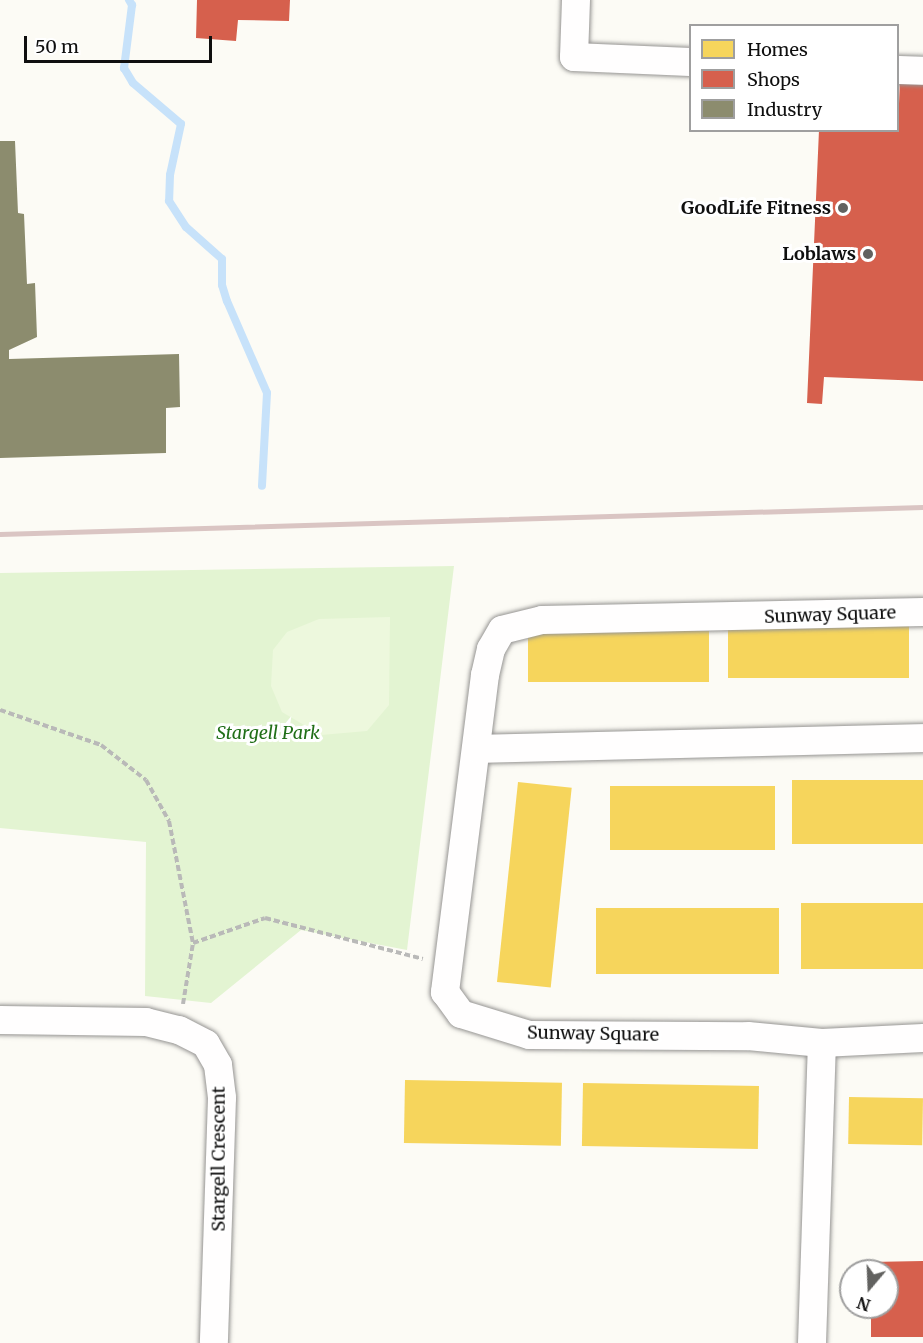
<!DOCTYPE html>
<html>
<head>
<meta charset="utf-8">
<style>
	body { margin:0 }
	#map { position:relative; width:923px; height:1343px; overflow:hidden; background:#fcfbf5; font-family:Merriweather,serif }
	div>[style] { position:absolute }
	[style*='--x'] { left:calc(var(--x)*1px); top:calc(var(--y)*1px); width:calc(var(--w)*1px); rotate:calc(var(--a)*1deg) }
	.green>* { inset:0; background:#e3f4d2 }
	.pitch>* { inset:0; background:#edf8dd }
	.homes>* { inset:0; background:#f6d55c; transform-origin:0 0 }
	.shops>* { inset:0; background:#d6604d }
	.industry>* { inset:0; background:#8c8c6e }
	.stream>* { height:8px; margin:-4px; padding:0 4px; transform-origin:4px; border-radius:4px; background:#c7e2fa }
	.path>* { height:4px; margin-top:-2px; transform-origin:0; background:repeating-linear-gradient(90deg,#b9b9b8 0 6px,transparent 0 9px) }
	.roads { filter:drop-shadow(0 0 2px #969593) drop-shadow(0 0 2px #969593) }
	.minor>* { height:28px; margin:-14px; padding:0 14px; transform-origin:14px; border-radius:14px; background:#fffefe }
	.rail>* { height:4.5px; margin:-2.25px; padding:0 2.25px; transform-origin:2.25px; border-radius:2.25px; background:#dac5c3 }
	.dots>* { width:16px; height:16px; translate:-50% -50%; box-sizing:border-box; border:3px solid #fff; border-radius:50% }
	span { translate:-50% -50%; white-space:nowrap; text-align:center; line-height:1.15; -webkit-text-stroke:6px #fff; paint-order:stroke }
	.poi-label { font-size:18px; color:#0f0f0f; font-weight:700 }
	.right { translate:-100% -50%; text-align:right }
	.street-label { font-size:18px; color:#0f0f0f }
	.park-label { font-size:18px; color:#216f18; font-style:italic }
	.legend { position:absolute; left:689px; top:24px; width:210px; height:108px; box-sizing:border-box; background:#fff; border:2px solid #9f9f9f; margin:0; padding:8px 10px; list-style:none; font-size:18px; color:#0f0f0f }
	.legend li { display:flex; align-items:center; gap:12px; height:30px }
	.legend b { width:30px; border:2px solid #9f9f9f }
	.north { position:absolute; left:839px; top:1259px; width:60px; height:60px; box-sizing:border-box; background:#fff; border:2px solid #9f9f9f; border-radius:50%; rotate:199deg; font-size:16px; font-weight:700; line-height:24px; text-align:center; color:#0f0f0f }
	.north::after { content:''; display:block; margin:auto; width:21px; height:27px; background:#626260; clip-path:polygon(50% 0,100% 100%,50% 72%,0 100%) }
	.scale { position:absolute; left:24px; top:36px; width:188px; height:27px; box-sizing:border-box; border:3px solid #0f0f0f; border-top:0; padding-left:8px; font-size:18px; line-height:21px; white-space:nowrap; color:#0f0f0f; -webkit-text-stroke:4px #fff; paint-order:stroke }
</style>
</head>
<body>
<div id="map">
	<div class="green">
		<div style="clip-path:polygon(454px 566px,407px 950px,301px 930px,211px 1003px,145px 996px,146px 842px,0 828px,0 573px)"></div>
	</div>
	<div class="pitch">
		<div style="clip-path:polygon(390px 617px,389px 705px,367px 731px,321px 735px,282px 712px,271px 686px,273px 650px,287px 632px,319px 619px)"></div>
	</div>
	<div class="homes">
		<div style="left:909px;top:626px;width:52px;height:181px;rotate:90deg"></div>
		<div style="left:709px;top:631px;width:51px;height:181px;rotate:90deg"></div>
		<div style="left:792px;top:780px;width:131px;height:64px"></div>
		<div style="left:518px;top:782px;width:54px;height:201px;rotate:6deg"></div>
		<div style="left:610px;top:786px;width:165px;height:64px"></div>
		<div style="left:801px;top:903px;width:122px;height:66px"></div>
		<div style="left:596px;top:908px;width:183px;height:66px"></div>
		<div style="left:405px;top:1080px;width:157px;height:63px;rotate:1deg"></div>
		<div style="left:583px;top:1083px;width:176px;height:63px;rotate:1deg"></div>
		<div style="left:849px;top:1097px;width:74px;height:47px;rotate:1deg"></div>
	</div>
	<div class="shops">
		<div style="clip-path:polygon(197px 0,290px 0,289px 21px,238px 20px,236px 41px,196px 38px)"></div>
		<div style="clip-path:polygon(900px 77px,923px 79px,923px 381px,824px 377px,822px 404px,807px 403px,819px 130px,898px 130px)"></div>
		<div style="clip-path:polygon(923px 1261px,923px 1337px,871px 1337px,871px 1307px,887px 1307px,887px 1271px,870px 1271px,870px 1262px)"></div>
	</div>
	<div class="industry">
		<div style="clip-path:polygon(0 141px,15px 141px,18px 213px,24px 214px,27px 284px,35px 283px,37px 337px,9px 350px,9px 359px,179px 354px,180px 407px,166px 408px,166px 453px,0 458px)"></div>
	</div>
	<div class="stream">
		<div style="--x:129;--y:0;--w:6;--a:59"></div>
		<div style="--x:132;--y:5;--w:64;--a:97.2"></div>
		<div style="--x:124;--y:68;--w:17;--a:59"></div>
		<div style="--x:133;--y:83;--w:63;--a:40.5"></div>
		<div style="--x:181;--y:124;--w:52;--a:102.2"></div>
		<div style="--x:170;--y:175;--w:26;--a:92"></div>
		<div style="--x:169;--y:201;--w:31;--a:57"></div>
		<div style="--x:186;--y:227;--w:48;--a:41.6"></div>
		<div style="--x:222;--y:259;--w:26;--a:90"></div>
		<div style="--x:222;--y:285;--w:17;--a:73"></div>
		<div style="--x:227;--y:301;--w:100;--a:66.5"></div>
		<div style="--x:267;--y:393;--w:93;--a:93.1"></div>
	</div>
	<div class="path">
		<div style="--x:0;--y:710;--w:107;--a:19.1"></div>
		<div style="--x:101;--y:745;--w:57;--a:37.9"></div>
		<div style="--x:146;--y:780;--w:47;--a:60.7"></div>
		<div style="--x:169;--y:821;--w:124;--a:78.9"></div>
		<div style="--x:183;--y:1004;--w:62;--a:-80.7"></div>
		<div style="--x:193;--y:943;--w:76;--a:-19.1"></div>
		<div style="--x:265;--y:918;--w:163;--a:14.5"></div>
	</div>
	<div class="roads">
		<div class="minor">
			<div style="--x:576;--y:0;--w:57;--a:92"></div>
			<div style="--x:574;--y:57;--w:116;--a:2.5"></div>
			<div style="--x:898;--y:70;--w:25;--a:2"></div>
			<div style="--x:923;--y:612;--w:381;--a:178.8"></div>
			<div style="--x:542;--y:620;--w:41;--a:166"></div>
			<div style="--x:502;--y:630;--w:22;--a:120"></div>
			<div style="--x:491;--y:649;--w:27;--a:103"></div>
			<div style="--x:485;--y:675;--w:320;--a:97.2"></div>
			<div style="--x:445;--y:992;--w:27;--a:54"></div>
			<div style="--x:461;--y:1014;--w:71;--a:17.2"></div>
			<div style="--x:529;--y:1035;--w:219;--a:0.3"></div>
			<div style="--x:748;--y:1036;--w:74;--a:5.4"></div>
			<div style="--x:822;--y:1043;--w:101;--a:-2.8"></div>
			<div style="--x:478;--y:749;--w:445;--a:-1.4"></div>
			<div style="--x:0;--y:1020;--w:146;--a:0.8"></div>
			<div style="--x:146;--y:1022;--w:34;--a:14"></div>
			<div style="--x:179;--y:1030;--w:30;--a:27"></div>
			<div style="--x:206;--y:1044;--w:24;--a:60"></div>
			<div style="--x:218;--y:1065;--w:33;--a:83"></div>
			<div style="--x:222;--y:1098;--w:245;--a:91.9"></div>
			<div style="--x:812;--y:1343;--w:300;--a:-88.1"></div>
		</div>
	</div>
	<div class="rail">
		<div style="--x:0;--y:534;--w:923;--a:-1.68"></div>
	</div>
	<div class="dots">
		<div style="left:843px;top:208px;background:#626260"></div>
		<div style="left:868px;top:254px;background:#626260"></div>
	</div>
	<div class="poi-label">
		<span class="right" style="left:831px;top:208px">GoodLife Fitness</span>
		<span class="right" style="left:856px;top:254px">Loblaws</span>
	</div>
	<div class="street-label">
		<span style="left:830px;top:615px;rotate:-2deg">Sunway Square</span>
		<span style="left:593px;top:1034px;rotate:1deg">Sunway Square</span>
		<span style="left:219px;top:1159px;rotate:-90deg">Stargell Crescent</span>
	</div>
	<div class="park-label">
		<span style="left:268px;top:733px">Stargell Park</span>
	</div>
	<ul class="legend">
	<li><b style="height:16px;background:#f6d55c"></b>Homes</li>
	<li><b style="height:16px;background:#d6604d"></b>Shops</li>
	<li><b style="height:16px;background:#8c8c6e"></b>Industry</li>
	</ul>
	<div class="north">N</div>
	<div class="scale">50 m</div>
</div>
</body>
</html>
